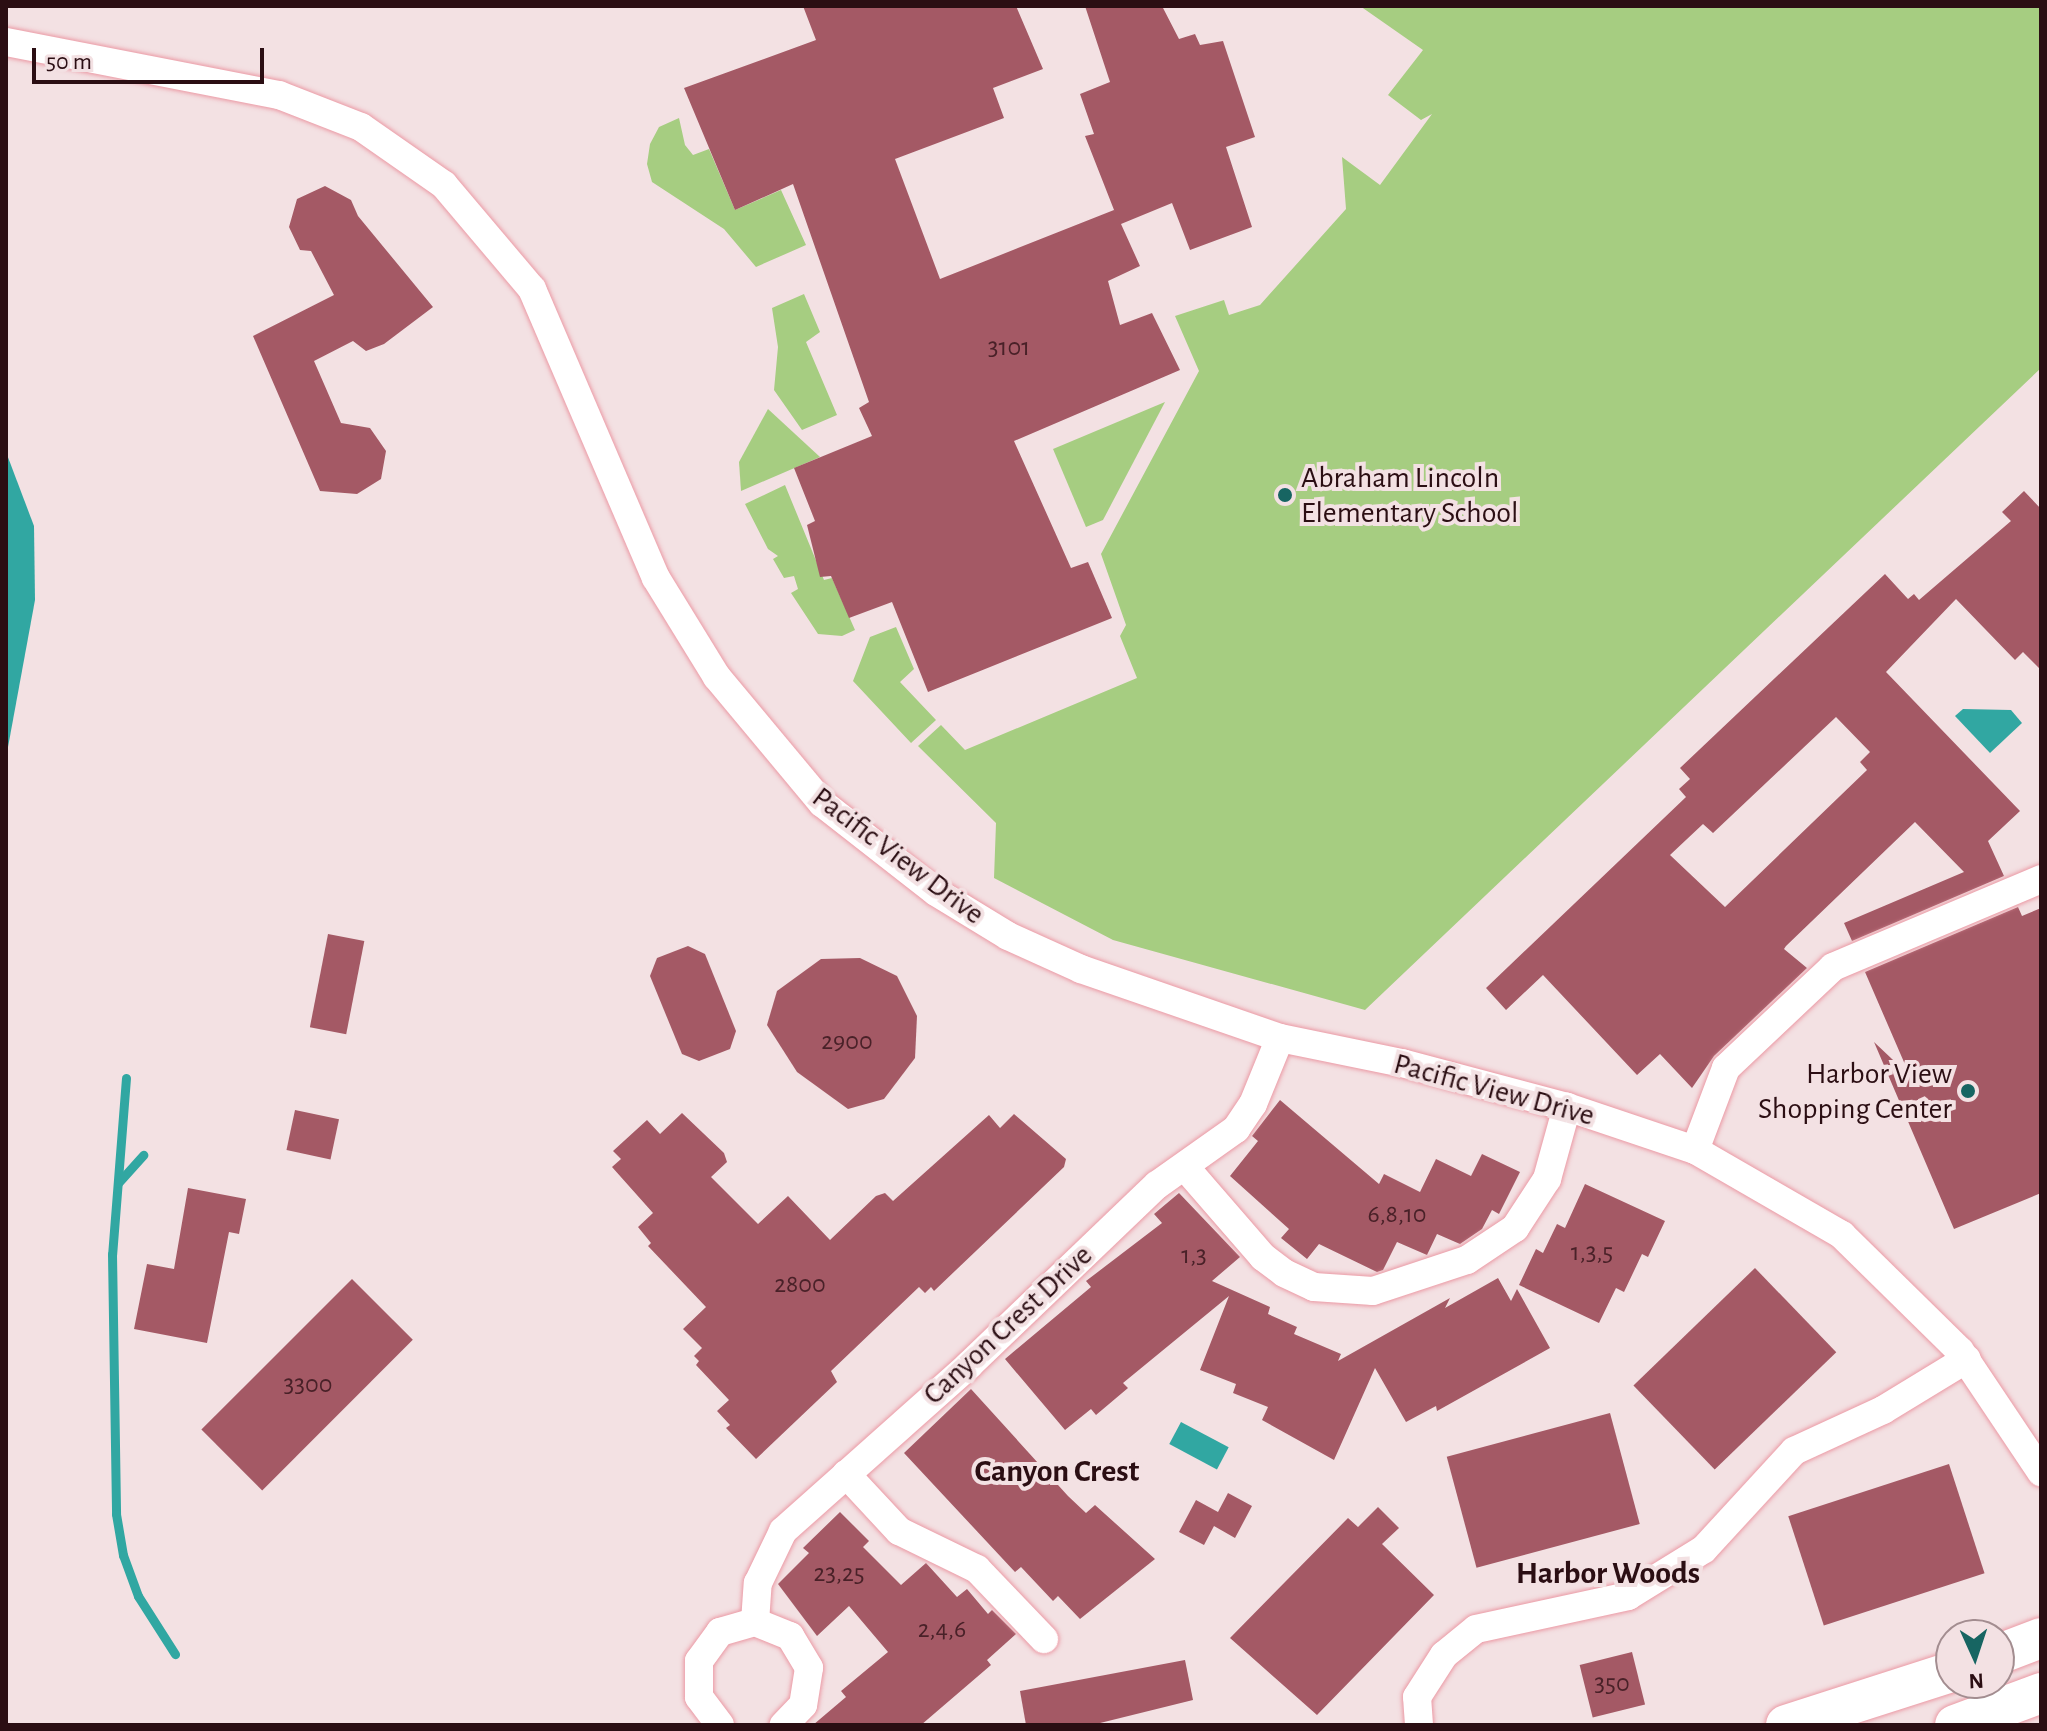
<!DOCTYPE html>
<html>
<head>
<meta charset="utf-8">
<style>
	body { margin:0 }
	#map { position:relative; width:2047px; height:1731px; overflow:hidden; background:#f3e1e3; font-family:"Alegreya Sans",sans-serif }
	div>[style] { position:absolute }
	[style*='--x'] { left:calc(var(--x)*1px); top:calc(var(--y)*1px); width:calc(var(--w)*1px); rotate:calc(var(--a)*1deg) }
	.green>* { inset:0; background:#a6cd81 }
	.water>* { inset:0; background:#31a7a2; transform-origin:0 0 }
	.stream>* { height:9px; margin:-4.5px; padding:0 4.5px; transform-origin:4.5px; border-radius:4.5px; background:#31a7a2 }
	.building>* { inset:0; background:#a45965; transform-origin:0 0 }
	.roads { filter:drop-shadow(0 0 2px #eb9aa5) drop-shadow(0 0 2px #eb9aa5) }
	.street>* { height:28px; margin:-14px; padding:0 14px; transform-origin:14px; border-radius:14px; background:#fff }
	.secondary>* { height:40px; margin:-20px; padding:0 20px; transform-origin:20px; border-radius:20px; background:#fff }
	.dots>* { width:22px; height:22px; translate:-50% -50%; box-sizing:border-box; border:4px solid #f3e1e3; border-radius:50% }
	span { translate:-50% -50%; white-space:nowrap; text-align:center; line-height:1.15; -webkit-text-stroke:8px #f3e1e3; paint-order:stroke }
	.number-label { font-size:26px; color:#492128 }
	.number-label span { -webkit-text-stroke-width:0 }
	.poi-label { font-size:30px; color:#2b0e13 }
	.left { translate:0 -50%; text-align:left }
	.right { translate:-100% -50%; text-align:right }
	.street-label { font-size:30px; color:#2b0e13 }
	.neighbourhood-label { font-size:32px; color:#2b0e13; font-weight:700 }
	.frame { position:absolute; inset:0; border:8px solid #2b0e13; pointer-events:none }
	.north { position:absolute; left:1935px; top:1619px; width:80px; height:80px; box-sizing:border-box; background:#f3e1e3; border:2px solid #a38d90; border-radius:50%; rotate:177deg; font-size:22px; font-weight:700; line-height:32px; text-align:center; color:#2b0e13 }
	.north::after { content:''; display:block; margin:auto; width:28px; height:36px; background:#176562; clip-path:polygon(50% 0,100% 100%,50% 72%,0 100%) }
	.scale { position:absolute; left:32px; top:48px; width:232px; height:36px; box-sizing:border-box; border:4px solid #2b0e13; border-top:0; padding-left:10px; font-size:24px; line-height:28px; white-space:nowrap; color:#2b0e13; -webkit-text-stroke:6px #f3e1e3; paint-order:stroke }
</style>
</head>
<body>
<div id="map">
	<div class="green">
		<div style="clip-path:polygon(1360px 6px,2041px 6px,2041px 368px,1365px 1010px,1113px 940px,994px 878px,996px 823px,918px 746px,941px 725px,965px 750px,1137px 678px,1120px 636px,1126px 625px,1101px 554px,1199px 371px,1175px 316px,1224px 300px,1229px 315px,1260px 305px,1346px 209px,1342px 157px,1380px 185px,1432px 114px,1421px 120px,1388px 95px,1423px 50px)"></div>
		<div style="clip-path:polygon(679px 118px,685px 145px,693px 155px,709px 149px,735px 210px,781px 190px,806px 245px,756px 267px,724px 229px,652px 182px,647px 164px,650px 144px,659px 127px)"></div>
		<div style="clip-path:polygon(804px 294px,820px 332px,806px 342px,837px 415px,802px 430px,774px 390px,778px 347px,772px 308px)"></div>
		<div style="clip-path:polygon(1165px 402px,1103px 520px,1086px 527px,1053px 449px)"></div>
		<div style="clip-path:polygon(768px 409px,820px 457px,741px 491px,739px 462px)"></div>
		<div style="clip-path:polygon(785px 485px,824px 580px,832px 578px,855px 630px,842px 636px,818px 634px,791px 593px,798px 589px,794px 576px,784px 578px,773px 559px,778px 556px,768px 549px,745px 504px)"></div>
		<div style="clip-path:polygon(896px 627px,914px 669px,900px 682px,936px 720px,911px 743px,853px 681px,870px 637px)"></div>
	</div>
	<div class="water">
		<div style="clip-path:polygon(6px 452px,34px 526px,35px 600px,6px 758px)"></div>
		<div style="clip-path:polygon(1963px 709px,2011px 710px,2022px 723px,1990px 753px,1955px 716px)"></div>
		<div style="left:1181px;top:1422px;width:54px;height:25px;rotate:28deg"></div>
	</div>
	<div class="stream">
		<div style="--x:126;--y:1078;--w:177;--a:94.5"></div>
		<div style="--x:112;--y:1254;--w:260;--a:89.1"></div>
		<div style="--x:116;--y:1514;--w:42;--a:80.3"></div>
		<div style="--x:123;--y:1555;--w:44;--a:69.9"></div>
		<div style="--x:138;--y:1596;--w:69;--a:57.5"></div>
		<div style="--x:118;--y:1183;--w:38;--a:-48"></div>
	</div>
	<div class="building">
		<div style="clip-path:polygon(803px 6px,1016px 6px,1043px 69px,993px 88px,1004px 118px,895px 159px,940px 279px,1114px 210px,1116px 215px,1085px 136px,1094px 134px,1080px 94px,1110px 82px,1085px 6px,1162px 6px,1179px 39px,1195px 34px,1200px 45px,1223px 41px,1255px 137px,1226px 147px,1252px 227px,1190px 250px,1172px 203px,1121px 224px,1140px 266px,1108px 281px,1120px 325px,1152px 313px,1180px 370px,1014px 441px,1071px 568px,1088px 562px,1112px 618px,928px 692px,892px 602px,849px 618px,831px 576px,820px 577px,807px 525px,815px 521px,794px 468px,872px 436px,859px 408px,869px 402px,793px 184px,735px 210px,684px 88px,816px 40px)"></div>
		<div style="clip-path:polygon(325px 186px,351px 200px,358px 216px,433px 307px,384px 344px,366px 351px,353px 341px,314px 361px,341px 423px,370px 428px,386px 451px,381px 479px,357px 494px,320px 491px,253px 336px,334px 295px,311px 251px,300px 250px,289px 227px,297px 199px)"></div>
		<div style="clip-path:polygon(evenodd,2024px 491px,2041px 509px,2041px 670px,2023px 652px,2015px 660px,1956px 599px,1886px 672px,2020px 811px,1988px 841px,2004px 876px,1852px 941px,1844px 923px,1964px 872px,1915px 822px,1786px 946px,1784px 949px,1807px 968px,1714px 1056px,1692px 1088px,1660px 1054px,1637px 1075px,1543px 975px,1506px 1010px,1486px 988px,1686px 797px,1679px 789px,1690px 779px,1680px 768px,1885px 574px,1908px 599px,1914px 594px,1919px 600px,2011px 521px,2002px 512px,2024px 491px,1836px 717px,1870px 752px,1860px 762px,1867px 770px,1725px 907px,1670px 855px,1703px 824px,1713px 833px,1836px 717px)"></div>
		<div style="clip-path:polygon(2018px 907px,2022px 916px,2041px 908px,2041px 1193px,1954px 1229px,1874px 1042px,1910px 1076px,1865px 972px)"></div>
		<div style="left:328px;top:934px;width:37px;height:95px;rotate:11deg"></div>
		<div style="clip-path:polygon(688px 946px,705px 954px,736px 1031px,730px 1049px,699px 1061px,682px 1054px,650px 976px,657px 958px)"></div>
		<div style="clip-path:polygon(860px 958px,897px 976px,917px 1016px,915px 1058px,884px 1099px,848px 1109px,797px 1072px,767px 1025px,777px 991px,821px 959px)"></div>
		<div style="clip-path:polygon(1280px 1100px,1379px 1184px,1384px 1174px,1420px 1192px,1436px 1159px,1471px 1176px,1482px 1154px,1520px 1172px,1499px 1214px,1492px 1210px,1482px 1229px,1460px 1244px,1437px 1234px,1427px 1255px,1397px 1242px,1383px 1270px,1377px 1272px,1319px 1244px,1307px 1259px,1281px 1238px,1289px 1229px,1230px 1176px,1258px 1141px,1252px 1136px)"></div>
		<div style="left:295px;top:1110px;width:45px;height:41px;rotate:12deg"></div>
		<div style="clip-path:polygon(682px 1113px,724px 1153px,727px 1162px,711px 1177px,758px 1224px,788px 1196px,830px 1240px,876px 1196px,885px 1193px,893px 1201px,989px 1115px,1000px 1128px,1014px 1114px,1066px 1159px,1064px 1167px,934px 1291px,931px 1287px,925px 1293px,919px 1287px,831px 1371px,837px 1382px,756px 1459px,726px 1428px,730px 1425px,717px 1411px,729px 1400px,696px 1365px,699px 1361px,694px 1356px,702px 1348px,683px 1329px,706px 1307px,648px 1246px,651px 1243px,638px 1227px,653px 1213px,612px 1167px,621px 1159px,613px 1151px,647px 1120px,660px 1134px)"></div>
		<div style="clip-path:polygon(1585px 1184px,1665px 1221px,1648px 1257px,1642px 1254px,1624px 1292px,1616px 1288px,1599px 1323px,1519px 1285px,1536px 1249px,1543px 1253px,1557px 1224px,1565px 1228px)"></div>
		<div style="clip-path:polygon(188px 1188px,246px 1199px,239px 1234px,229px 1232px,207px 1343px,134px 1329px,147px 1264px,174px 1269px)"></div>
		<div style="clip-path:polygon(1179px 1193px,1240px 1257px,1212px 1281px,1270px 1307px,1268px 1314px,1297px 1327px,1294px 1334px,1341px 1354px,1338px 1361px,1450px 1298px,1445px 1308px,1498px 1278px,1511px 1301px,1517px 1289px,1550px 1348px,1437px 1411px,1436px 1406px,1406px 1422px,1375px 1368px,1334px 1460px,1262px 1420px,1268px 1407px,1233px 1393px,1236px 1384px,1200px 1370px,1229px 1296px,1123px 1383px,1128px 1388px,1096px 1415px,1091px 1409px,1065px 1430px,1005px 1359px,1091px 1287px,1086px 1281px,1162px 1223px,1154px 1214px)"></div>
		<div style="left:1755px;top:1268px;width:117px;height:169px;rotate:46deg"></div>
		<div style="left:352px;top:1279px;width:86px;height:213px;rotate:45deg"></div>
		<div style="clip-path:polygon(971px 1389px,1068px 1496px,1086px 1513px,1095px 1505px,1155px 1559px,1080px 1619px,1058px 1596px,1053px 1601px,1021px 1567px,1015px 1572px,904px 1453px)"></div>
		<div style="left:1610px;top:1413px;width:115px;height:169px;rotate:75deg"></div>
		<div style="left:1949px;top:1464px;width:115px;height:169px;rotate:72deg"></div>
		<div style="clip-path:polygon(1228px 1493px,1252px 1506px,1235px 1538px,1214px 1526px,1204px 1545px,1179px 1532px,1196px 1500px,1218px 1512px)"></div>
		<div style="clip-path:polygon(1378px 1507px,1399px 1528px,1382px 1544px,1434px 1595px,1317px 1715px,1230px 1638px,1348px 1518px,1358px 1527px)"></div>
		<div style="clip-path:polygon(840px 1512px,869px 1541px,863px 1547px,901px 1585px,926px 1563px,957px 1597px,967px 1589px,988px 1614px,992px 1610px,1016px 1634px,987px 1660px,991px 1665px,921px 1725px,813px 1725px,846px 1697px,841px 1691px,888px 1652px,849px 1606px,817px 1636px,778px 1584px,809px 1553px,803px 1548px)"></div>
		<div style="left:1632px;top:1652px;width:54px;height:54px;rotate:76deg"></div>
		<div style="clip-path:polygon(1185px 1660px,1193px 1700px,1092px 1725px,1026px 1725px,1020px 1691px)"></div>
	</div>
	<div class="roads">
		<div class="street">
			<div style="--x:6;--y:42;--w:278;--a:11"></div>
			<div style="--x:279;--y:95;--w:88;--a:21.3"></div>
			<div style="--x:361;--y:127;--w:101;--a:34.9"></div>
			<div style="--x:444;--y:185;--w:136;--a:49.8"></div>
			<div style="--x:532;--y:289;--w:314;--a:66.8"></div>
			<div style="--x:656;--y:578;--w:116;--a:58.4"></div>
			<div style="--x:717;--y:677;--w:164;--a:50.2"></div>
			<div style="--x:822;--y:803;--w:145;--a:38"></div>
			<div style="--x:936;--y:892;--w:84;--a:31.4"></div>
			<div style="--x:1008;--y:936;--w:80;--a:24.3"></div>
			<div style="--x:1081;--y:969;--w:211;--a:19.1"></div>
			<div style="--x:1280;--y:1038;--w:125;--a:11.6"></div>
			<div style="--x:1402;--y:1063;--w:171;--a:14.9"></div>
			<div style="--x:1567;--y:1107;--w:135;--a:18.6"></div>
			<div style="--x:1695;--y:1150;--w:170;--a:30"></div>
			<div style="--x:1842;--y:1235;--w:165;--a:44.5"></div>
			<div style="--x:1960;--y:1351;--w:146;--a:56.2"></div>
			<div style="--x:1695;--y:1150;--w:88;--a:-69.3"></div>
			<div style="--x:1726;--y:1068;--w:147;--a:-43.3"></div>
			<div style="--x:1833;--y:967;--w:226;--a:-22.9"></div>
			<div style="--x:1185;--y:1167;--w:119;--a:49.1"></div>
			<div style="--x:1263;--y:1257;--w:26;--a:37"></div>
			<div style="--x:1284;--y:1273;--w:33;--a:25"></div>
			<div style="--x:1314;--y:1287;--w:59;--a:3.9"></div>
			<div style="--x:1373;--y:1291;--w:99;--a:-18.3"></div>
			<div style="--x:1467;--y:1260;--w:58;--a:-33.7"></div>
			<div style="--x:1515;--y:1228;--w:59;--a:-56.9"></div>
			<div style="--x:1547;--y:1179;--w:75;--a:-74.5"></div>
			<div style="--x:846;--y:1474;--w:78;--a:47.1"></div>
			<div style="--x:899;--y:1531;--w:87;--a:26"></div>
			<div style="--x:977;--y:1569;--w:97;--a:46.3"></div>
			<div style="--x:755;--y:1622;--w:39;--a:-86"></div>
			<div style="--x:758;--y:1583;--w:58;--a:-64.3"></div>
			<div style="--x:783;--y:1531;--w:249;--a:-41.7"></div>
			<div style="--x:969;--y:1365;--w:260;--a:-43.8"></div>
			<div style="--x:1157;--y:1185;--w:97;--a:-35.3"></div>
			<div style="--x:1236;--y:1129;--w:30;--a:-56"></div>
			<div style="--x:1253;--y:1104;--w:71;--a:-67.8"></div>
			<div style="--x:720;--y:1725;--w:35;--a:-127"></div>
			<div style="--x:699;--y:1697;--w:36;--a:-90"></div>
			<div style="--x:699;--y:1661;--w:36;--a:-54"></div>
			<div style="--x:720;--y:1632;--w:36;--a:-16"></div>
			<div style="--x:755;--y:1622;--w:38;--a:22"></div>
			<div style="--x:790;--y:1636;--w:37;--a:59"></div>
			<div style="--x:809;--y:1668;--w:37;--a:99"></div>
			<div style="--x:803;--y:1705;--w:28;--a:134"></div>
			<div style="--x:1419;--y:1725;--w:28;--a:-94"></div>
			<div style="--x:1417;--y:1697;--w:50;--a:-57.3"></div>
			<div style="--x:1444;--y:1655;--w:41;--a:-39.1"></div>
			<div style="--x:1476;--y:1629;--w:156;--a:-12.2"></div>
			<div style="--x:1628;--y:1596;--w:89;--a:-31.7"></div>
			<div style="--x:1704;--y:1549;--w:133;--a:-47.4"></div>
			<div style="--x:1794;--y:1451;--w:98;--a:-24.7"></div>
			<div style="--x:1883;--y:1410;--w:98;--a:-31.3"></div>
		</div>
		<div class="secondary">
			<div style="--x:1999;--y:1654;--w:45;--a:-20.9"></div>
			<div style="--x:1786;--y:1725;--w:173;--a:-17.8"></div>
			<div style="--x:1955;--y:1725;--w:92;--a:-20.4"></div>
		</div>
	</div>
	<div class="dots">
		<div style="left:1285px;top:495px;background:#176562"></div>
		<div style="left:1968px;top:1091px;background:#176562"></div>
	</div>
	<div class="number-label">
		<span style="left:1009px;top:348px">3101</span>
		<span style="left:847px;top:1042px">2900</span>
		<span style="left:1397px;top:1215px">6,8,10</span>
		<span style="left:1592px;top:1253px">1,3,5</span>
		<span style="left:1194px;top:1256px">1,3</span>
		<span style="left:800px;top:1285px">2800</span>
		<span style="left:308px;top:1385px">3300</span>
		<span style="left:839px;top:1574px">23,25</span>
		<span style="left:942px;top:1630px">2,4,6</span>
		<span style="left:1612px;top:1684px">350</span>
	</div>
	<div class="poi-label">
		<span class="left" style="left:1301px;top:495px">Abraham Lincoln<br>Elementary School</span>
		<span class="right" style="left:1952px;top:1091px">Harbor View<br>Shopping Center</span>
	</div>
	<div class="street-label">
		<span style="left:898px;top:856px;rotate:37deg">Pacific View Drive</span>
		<span style="left:1494px;top:1090px;rotate:15deg">Pacific View Drive</span>
		<span style="left:1008px;top:1325px;rotate:-43deg">Canyon Crest Drive</span>
	</div>
	<div class="neighbourhood-label">
		<span style="left:1057px;top:1471px">Canyon Crest</span>
		<span style="left:1608px;top:1573px">Harbor Woods</span>
	</div>
	<div class="frame"></div>
	<div class="north">N</div>
	<div class="scale">50 m</div>
</div>
</body>
</html>
